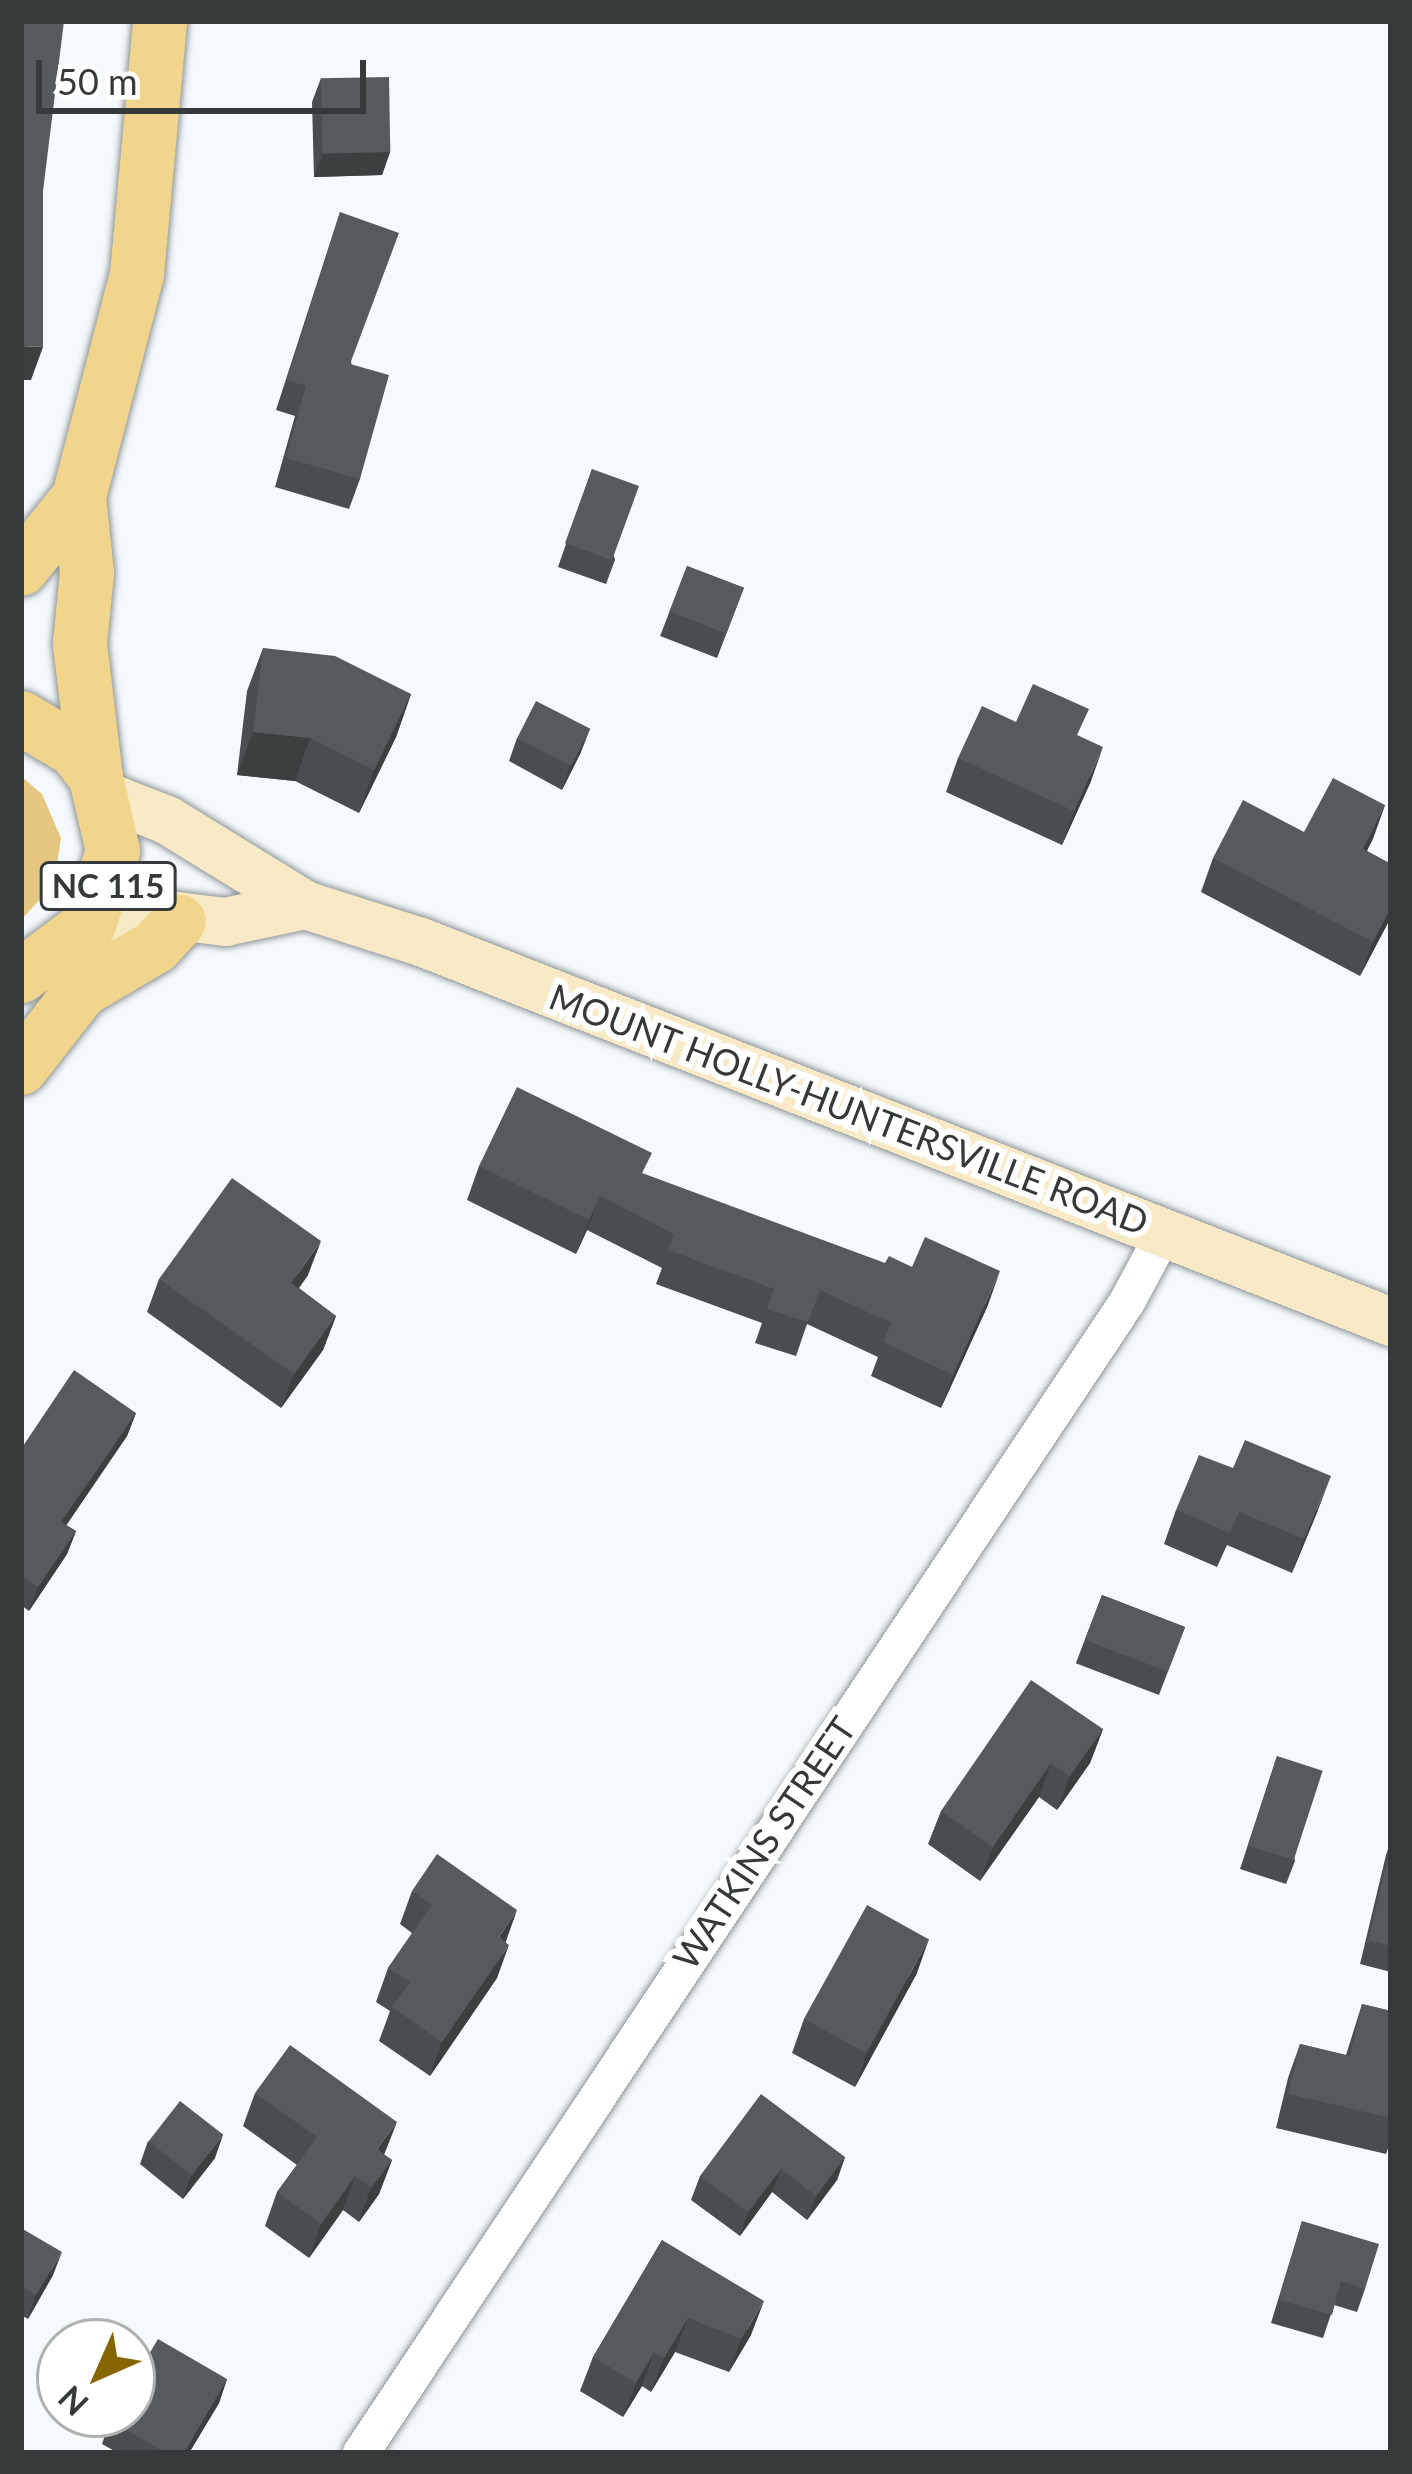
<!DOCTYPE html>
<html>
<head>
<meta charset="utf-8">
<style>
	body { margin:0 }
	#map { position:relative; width:1412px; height:2474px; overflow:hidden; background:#f4fafc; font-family:Lato,sans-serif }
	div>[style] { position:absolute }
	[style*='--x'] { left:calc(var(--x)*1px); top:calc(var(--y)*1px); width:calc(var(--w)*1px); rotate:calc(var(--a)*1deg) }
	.green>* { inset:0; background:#e6c781 }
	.roads { filter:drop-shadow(0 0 3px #92979a) drop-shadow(0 0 3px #92979a) }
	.street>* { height:36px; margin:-18px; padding:0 18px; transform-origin:18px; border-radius:18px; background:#fff }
	.secondary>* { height:48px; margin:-24px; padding:0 24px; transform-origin:24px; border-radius:24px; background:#f8eac6 }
	.primary>* { height:54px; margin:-27px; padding:0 27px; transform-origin:27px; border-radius:27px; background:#f1d58c }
	.wall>* { inset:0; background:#494d4f; transform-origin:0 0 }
	.shaded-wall>* { inset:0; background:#3c3f40 }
	.building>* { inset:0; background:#555a5c; transform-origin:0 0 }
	span { translate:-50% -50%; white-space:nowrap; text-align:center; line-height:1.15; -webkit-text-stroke:12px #fff; paint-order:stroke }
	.shield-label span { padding:3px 9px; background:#fff; border:3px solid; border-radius:9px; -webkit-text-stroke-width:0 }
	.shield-label { font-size:33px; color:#363939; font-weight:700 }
	.street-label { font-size:36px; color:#363939 }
	.frame { position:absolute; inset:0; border:24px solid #363939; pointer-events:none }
	.north { position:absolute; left:36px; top:2318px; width:120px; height:120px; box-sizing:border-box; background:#fff; border:3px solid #afb0b0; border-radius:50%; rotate:225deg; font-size:33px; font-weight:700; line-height:48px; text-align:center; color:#363939 }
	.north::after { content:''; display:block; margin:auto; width:42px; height:54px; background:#866600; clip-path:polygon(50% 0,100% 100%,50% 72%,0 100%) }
	.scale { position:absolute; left:36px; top:60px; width:330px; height:54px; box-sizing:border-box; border:6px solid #363939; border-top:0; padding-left:15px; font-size:36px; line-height:42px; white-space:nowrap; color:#363939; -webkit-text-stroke:9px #fff; paint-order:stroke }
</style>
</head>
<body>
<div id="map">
	<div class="green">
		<div style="clip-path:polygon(21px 776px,42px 794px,61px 838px,54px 884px,21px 920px)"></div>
	</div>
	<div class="roads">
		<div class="street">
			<div style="--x:361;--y:2453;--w:1383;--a:-56.36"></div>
			<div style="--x:1127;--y:1302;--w:78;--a:-61.8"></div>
		</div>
		<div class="secondary">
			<div style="--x:103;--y:795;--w:69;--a:21.3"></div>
			<div style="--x:167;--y:820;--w:162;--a:31.6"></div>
			<div style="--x:305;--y:905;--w:122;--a:17.7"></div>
			<div style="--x:421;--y:942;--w:1042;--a:21.39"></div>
			<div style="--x:89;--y:925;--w:57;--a:-13.1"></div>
			<div style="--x:145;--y:912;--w:81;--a:7.1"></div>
			<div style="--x:225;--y:922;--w:82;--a:-12"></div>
		</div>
		<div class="primary">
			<div style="--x:21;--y:569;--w:92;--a:-51.1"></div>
			<div style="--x:21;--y:718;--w:63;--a:30.7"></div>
			<div style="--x:75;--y:750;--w:35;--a:53"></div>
			<div style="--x:96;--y:778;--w:75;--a:76.9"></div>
			<div style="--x:113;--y:851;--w:78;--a:108"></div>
			<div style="--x:89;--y:925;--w:85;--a:143.1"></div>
			<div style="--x:96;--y:778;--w:136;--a:-96.8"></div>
			<div style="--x:80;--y:643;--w:70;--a:-84.3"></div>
			<div style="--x:87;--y:573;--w:76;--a:-96"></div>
			<div style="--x:79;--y:497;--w:229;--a:-75.4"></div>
			<div style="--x:137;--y:275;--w:255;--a:-84.8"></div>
			<div style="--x:21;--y:1068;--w:99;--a:-52"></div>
			<div style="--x:82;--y:990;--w:85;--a:-30.5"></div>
			<div style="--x:155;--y:947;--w:35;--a:-47"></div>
		</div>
	</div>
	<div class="wall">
		<div style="clip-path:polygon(321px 78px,390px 152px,382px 175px,314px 177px,312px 102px)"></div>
		<div style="clip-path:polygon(340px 212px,360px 479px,349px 509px,275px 487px,295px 416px,276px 410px)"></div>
		<div style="clip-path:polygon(592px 469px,615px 560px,606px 584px,558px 567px)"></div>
		<div style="left:687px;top:566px;width:61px;height:75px;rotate:21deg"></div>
		<div style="clip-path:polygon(263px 648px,411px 694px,396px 737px,359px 813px,295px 781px,237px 775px,247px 691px)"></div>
		<div style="clip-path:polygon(1016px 722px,1079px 736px,1091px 781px,1062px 845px,946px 792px,958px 758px)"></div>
		<div style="clip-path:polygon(517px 738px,581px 752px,562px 790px,509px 761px)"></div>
		<div style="clip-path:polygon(1385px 805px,1367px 851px,1391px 864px,1391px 917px,1360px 976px,1201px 892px,1213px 858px,1304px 832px)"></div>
		<div style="clip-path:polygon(479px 1166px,644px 1174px,988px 1305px,941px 1408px,871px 1376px,878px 1357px,807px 1324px,796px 1356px,755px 1343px,762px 1323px,656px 1284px,662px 1268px,587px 1230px,576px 1254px,467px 1200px)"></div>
		<div style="clip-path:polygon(308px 1275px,299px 1288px,336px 1316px,323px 1350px,281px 1408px,147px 1312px,159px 1279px)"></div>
		<div style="clip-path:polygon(136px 1413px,127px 1436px,66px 1525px,76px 1531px,67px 1554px,29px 1611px,21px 1605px,21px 1449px)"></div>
		<div style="clip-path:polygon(1176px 1510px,1318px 1510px,1292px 1573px,1227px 1545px,1217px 1567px,1164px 1544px)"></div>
		<div style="left:1102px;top:1595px;width:89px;height:73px;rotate:21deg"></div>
		<div style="clip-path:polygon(1103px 1729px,1090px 1763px,1057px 1810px,1039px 1797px,980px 1881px,928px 1844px,941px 1811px)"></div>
		<div style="clip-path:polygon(1277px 1756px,1295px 1861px,1286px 1884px,1240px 1869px)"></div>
		<div style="clip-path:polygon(1391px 1840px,1391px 1972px,1360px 1964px,1386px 1855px)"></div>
		<div style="clip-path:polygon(412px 1891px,505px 1942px,497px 1978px,430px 2076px,379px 2041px,390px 2011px,376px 2002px,388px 1968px,412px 1933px,400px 1924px)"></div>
		<div style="clip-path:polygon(917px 1973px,855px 2087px,792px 2053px,804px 2019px)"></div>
		<div style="clip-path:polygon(1362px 2004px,1391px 2011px,1391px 2140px,1386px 2154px,1276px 2128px,1288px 2078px,1300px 2044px,1346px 2055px)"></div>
		<div style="clip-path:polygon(255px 2093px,384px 2155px,392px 2160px,379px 2194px,359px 2222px,343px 2210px,309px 2258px,265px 2226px,277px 2192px,297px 2165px,243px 2126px)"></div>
		<div style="clip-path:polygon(148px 2141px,215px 2158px,183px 2199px,140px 2164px)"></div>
		<div style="clip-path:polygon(845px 2157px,837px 2180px,807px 2220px,772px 2192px,740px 2236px,691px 2200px,700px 2176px)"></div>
		<div style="clip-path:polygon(1302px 2221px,1365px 2289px,1357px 2312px,1334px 2305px,1323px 2338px,1271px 2323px)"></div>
		<div style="clip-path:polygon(21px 2228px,53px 2275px,28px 2319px,21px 2315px)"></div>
		<div style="clip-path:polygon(662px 2240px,751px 2335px,729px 2372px,675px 2352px,651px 2392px,642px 2386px,623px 2417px,580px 2391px,593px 2357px)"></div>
		<div style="clip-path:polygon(227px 2379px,219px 2403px,189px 2453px,118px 2453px,102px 2444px,110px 2420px)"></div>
	</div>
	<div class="shaded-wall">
		<div style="clip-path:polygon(390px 152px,382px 175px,314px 177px,323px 154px)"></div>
		<div style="clip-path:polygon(21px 346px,43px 347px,31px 380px,21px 380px)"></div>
		<div style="clip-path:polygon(411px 694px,396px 737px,359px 813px,374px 770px)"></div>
		<div style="clip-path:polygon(590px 729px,581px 752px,562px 790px,570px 766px)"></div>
		<div style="clip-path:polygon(253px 732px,310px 738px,295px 781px,237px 775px)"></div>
		<div style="clip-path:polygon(1103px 747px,1091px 781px,1062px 845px,1074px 811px)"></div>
		<div style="clip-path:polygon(1385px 805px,1373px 839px,1350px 883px,1363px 849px)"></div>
		<div style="clip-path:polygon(1391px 907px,1391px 917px,1360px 976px,1373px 942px)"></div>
		<div style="clip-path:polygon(600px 1196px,587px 1230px,576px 1254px,589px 1220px)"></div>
		<div style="clip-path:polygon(321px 1241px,308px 1275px,279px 1316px,291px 1283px)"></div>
		<div style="clip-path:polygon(1000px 1271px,988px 1305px,941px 1408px,953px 1375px)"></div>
		<div style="clip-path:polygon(336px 1316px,323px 1350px,281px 1408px,294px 1374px)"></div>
		<div style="clip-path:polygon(136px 1413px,127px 1436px,53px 1545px,61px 1522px)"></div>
		<div style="clip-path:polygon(1331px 1476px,1318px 1510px,1292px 1573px,1304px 1539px)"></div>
		<div style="clip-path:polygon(76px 1531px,67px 1554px,29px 1611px,38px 1587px)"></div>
		<div style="clip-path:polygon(1103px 1729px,1090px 1763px,1057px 1810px,1070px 1776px)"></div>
		<div style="clip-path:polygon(1051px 1763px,1039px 1797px,980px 1881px,993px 1847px)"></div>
		<div style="clip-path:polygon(517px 1910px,505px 1944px,499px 1937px)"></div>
		<div style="clip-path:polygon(929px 1939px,917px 1973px,855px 2087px,867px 2053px)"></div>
		<div style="clip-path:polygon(509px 1945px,497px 1978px,430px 2076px,442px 2042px)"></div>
		<div style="clip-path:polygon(397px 2122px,384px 2155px,377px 2149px)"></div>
		<div style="clip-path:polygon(223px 2135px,215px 2158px,183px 2199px,191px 2175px)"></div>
		<div style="clip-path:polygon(845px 2157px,837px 2180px,807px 2220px,816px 2196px)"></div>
		<div style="clip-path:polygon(392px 2160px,379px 2194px,359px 2222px,371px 2188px)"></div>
		<div style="clip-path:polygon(781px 2169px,772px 2192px,740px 2236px,748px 2212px)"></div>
		<div style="clip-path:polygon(355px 2176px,343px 2210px,309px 2258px,321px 2224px)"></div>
		<div style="clip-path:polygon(62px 2252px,53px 2275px,28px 2319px,36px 2295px)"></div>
		<div style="clip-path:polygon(764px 2301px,751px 2335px,729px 2372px,741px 2339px)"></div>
		<div style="clip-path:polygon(688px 2318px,675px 2352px,651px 2392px,664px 2358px)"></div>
		<div style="clip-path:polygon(654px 2352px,642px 2386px,623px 2417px,636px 2383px)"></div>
		<div style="clip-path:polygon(227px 2379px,219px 2403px,189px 2453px,184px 2453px)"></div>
	</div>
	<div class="building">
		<div style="clip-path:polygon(21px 21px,64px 21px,43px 191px,43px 347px,21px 346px)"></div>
		<div style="left:389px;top:77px;width:75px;height:68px;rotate:89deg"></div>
		<div style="clip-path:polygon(340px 212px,399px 233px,350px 364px,389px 375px,360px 479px,286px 458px,306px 386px,287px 380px)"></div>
		<div style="left:592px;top:469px;width:50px;height:79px;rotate:20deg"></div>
		<div style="left:687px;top:566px;width:61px;height:49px;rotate:21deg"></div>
		<div style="clip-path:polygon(263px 648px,335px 656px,411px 694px,374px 770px,310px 738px,253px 732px)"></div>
		<div style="clip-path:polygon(1033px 684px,1089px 709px,1077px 735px,1103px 747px,1074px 811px,958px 758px,982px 706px,1016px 722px)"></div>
		<div style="left:536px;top:701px;width:61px;height:42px;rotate:27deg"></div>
		<div style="clip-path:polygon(1333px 778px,1385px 805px,1363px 849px,1391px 864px,1391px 907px,1373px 942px,1213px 858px,1243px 800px,1304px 832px)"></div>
		<div style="clip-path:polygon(517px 1087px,652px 1153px,642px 1173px,885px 1263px,889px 1256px,912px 1267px,925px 1237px,1000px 1271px,953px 1375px,883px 1342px,891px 1323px,820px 1290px,808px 1322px,767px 1309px,774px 1289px,668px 1250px,674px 1234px,600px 1196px,589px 1220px,479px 1166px)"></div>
		<div style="clip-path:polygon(232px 1178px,321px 1241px,291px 1283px,336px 1316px,294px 1374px,159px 1279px)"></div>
		<div style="clip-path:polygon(74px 1370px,136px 1413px,61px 1522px,76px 1531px,38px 1587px,21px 1576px,21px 1449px)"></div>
		<div style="clip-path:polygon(1245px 1440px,1331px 1476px,1304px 1539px,1239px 1512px,1230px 1533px,1176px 1510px,1199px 1455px,1233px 1468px)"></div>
		<div style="left:1102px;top:1595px;width:89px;height:48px;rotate:21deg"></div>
		<div style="clip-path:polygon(1031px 1680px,1103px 1729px,1070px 1776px,1051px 1763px,993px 1847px,941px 1811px)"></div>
		<div style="left:1277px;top:1756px;width:48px;height:94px;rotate:18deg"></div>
		<div style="clip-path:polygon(1391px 1845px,1391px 1946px,1368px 1941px)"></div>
		<div style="clip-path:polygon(437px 1854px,517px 1910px,499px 1937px,509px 1945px,442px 2042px,392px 2007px,410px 1982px,388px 1968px,432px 1905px,412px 1891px)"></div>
		<div style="left:867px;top:1905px;width:71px;height:130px;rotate:29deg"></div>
		<div style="clip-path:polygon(1362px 2004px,1391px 2011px,1391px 2118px,1288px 2094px,1300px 2044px,1350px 2056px)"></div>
		<div style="clip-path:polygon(290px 2045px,397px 2122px,377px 2149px,392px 2160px,371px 2188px,355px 2176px,321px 2224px,277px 2192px,317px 2137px,255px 2093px)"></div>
		<div style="clip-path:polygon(761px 2094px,845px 2157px,816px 2196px,781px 2169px,748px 2212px,700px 2176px)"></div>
		<div style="left:180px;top:2101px;width:55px;height:51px;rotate:38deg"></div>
		<div style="clip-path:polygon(1302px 2221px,1379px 2244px,1365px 2289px,1341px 2281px,1332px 2315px,1279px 2300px)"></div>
		<div style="clip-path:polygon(21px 2228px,62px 2252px,36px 2295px,21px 2286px)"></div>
		<div style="clip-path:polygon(662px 2240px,764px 2301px,741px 2339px,688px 2318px,664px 2358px,654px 2352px,636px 2383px,593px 2357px)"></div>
		<div style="clip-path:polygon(158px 2339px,227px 2379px,184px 2453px,166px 2453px,110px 2420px,114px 2414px,132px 2414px,132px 2383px)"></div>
	</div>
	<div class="shield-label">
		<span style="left:108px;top:886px">NC 115</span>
	</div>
	<div class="street-label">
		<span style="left:849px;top:1109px;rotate:21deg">MOUNT HOLLY-HUNTERSVILLE ROAD</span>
		<span style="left:764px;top:1843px;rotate:-56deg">WATKINS STREET</span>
	</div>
	<div class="frame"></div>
	<div class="north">N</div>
	<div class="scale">50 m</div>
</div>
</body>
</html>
